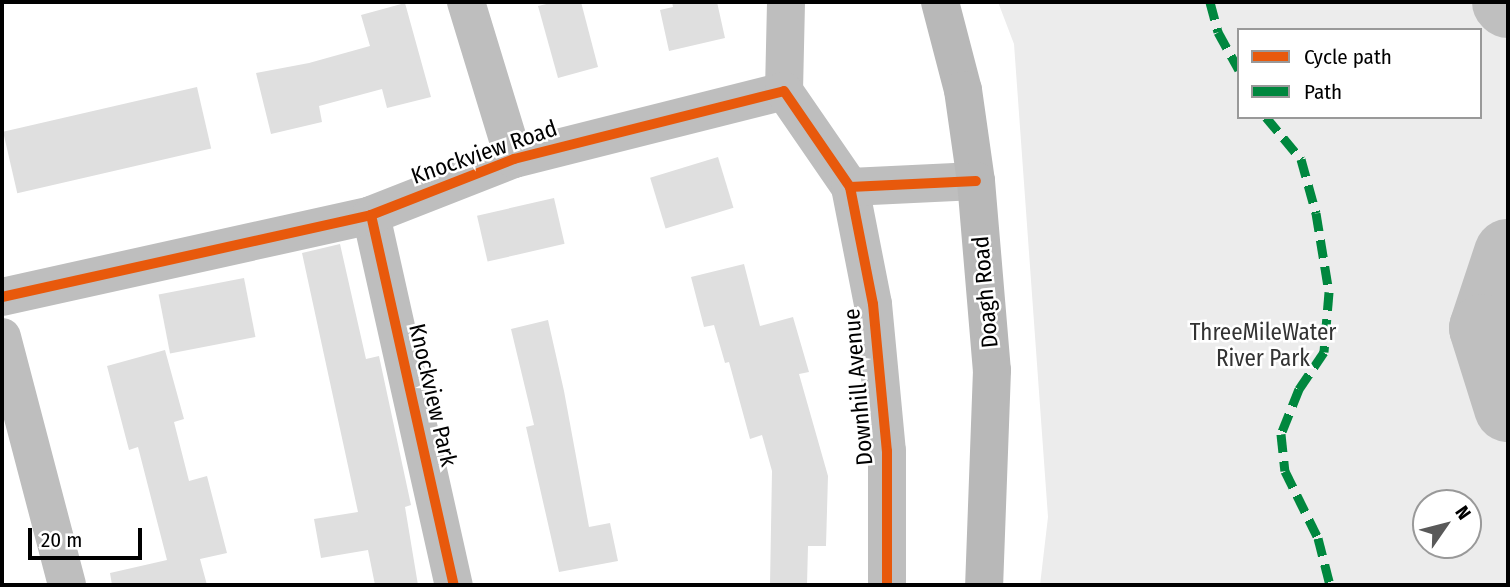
<!DOCTYPE html>
<html>
<head>
<meta charset="utf-8">
<style>
	body { margin:0 }
	#map { position:relative; width:1510px; height:587px; overflow:hidden; background:#fff; font-family:"Fira Sans Condensed",sans-serif }
	div>[style] { position:absolute }
	[style*='--x'] { left:calc(var(--x)*1px); top:calc(var(--y)*1px); width:calc(var(--w)*1px); rotate:calc(var(--a)*1deg) }
	.green>* { inset:0; background:#ececec }
	.river>* { height:68px; margin:-34px; padding:0 34px; transform-origin:34px; border-radius:34px; background:#bfbfbf }
	.building>* { inset:0; background:#dfdfdf; transform-origin:0 0 }
	.street>* { height:38px; margin:-19px; padding:0 19px; transform-origin:19px; border-radius:19px; background:#bebebe }
	.secondary>* { height:38px; margin:-19px; padding:0 19px; transform-origin:19px; border-radius:19px; background:#b8b8b8 }
	.quiet>* { height:9px; margin-top:-4.5px; transform-origin:0; background:repeating-linear-gradient(90deg,#00873e 0 18px,transparent 0 27px) }
	.cycleway>* { height:10px; margin:-5px; padding:0 5px; transform-origin:5px; border-radius:5px; background:#e8590c }
	span { translate:-50% -50%; white-space:nowrap; text-align:center; line-height:1.15; -webkit-text-stroke:5px #fff; paint-order:stroke }
	.street-label { font-size:23px; color:#000 }
	.park-label { font-size:23px; color:#333 }
	.frame { position:absolute; inset:0; border:4px solid #000; pointer-events:none }
	.legend { position:absolute; left:1237px; top:28px; width:245px; height:91px; box-sizing:border-box; background:#fff; border:2px solid #999; margin:0; padding:9px 12px; list-style:none; font-size:21px; color:#000 }
	.legend li { display:flex; align-items:center; gap:14px; height:35px }
	.legend b { width:35px; border:2px solid #999 }
	.north { position:absolute; left:1412px; top:489px; width:70px; height:70px; box-sizing:border-box; background:#fff; border:2px solid #999; border-radius:50%; rotate:55deg; font-size:19px; font-weight:700; line-height:28px; text-align:center; color:#000 }
	.north::after { content:''; display:block; margin:auto; width:24px; height:32px; background:#595959; clip-path:polygon(50% 0,100% 100%,50% 72%,0 100%) }
	.scale { position:absolute; left:28px; top:528px; width:114px; height:32px; box-sizing:border-box; border:4px solid #000; border-top:0; padding-left:9px; font-size:21px; line-height:24px; white-space:nowrap; color:#000; -webkit-text-stroke:5px #fff; paint-order:stroke }
</style>
</head>
<body>
<div id="map">
	<div class="green">
		<div style="clip-path:polygon(evenodd,998px 2px,1508px 2px,1508px 585px,1040px 585px,1048px 517px,1014px 44px,998px 2px,1239px 30px,1480px 30px,1480px 117px,1239px 117px,1239px 30px,998px 2px,1426px 503px,1468px 503px,1468px 545px,1426px 545px,1426px 503px)"></div>
	</div>
	<div class="river">
		<div style="--x:1506;--y:2;--w:3;--a:45"></div>
		<div style="--x:1508;--y:253;--w:79;--a:108.4"></div>
		<div style="--x:1483;--y:328;--w:84;--a:72.6"></div>
	</div>
	<div class="building">
		<div style="clip-path:polygon(555px 2px,581px 2px,598px 67px,558px 78px,538px 6px)"></div>
		<div style="clip-path:polygon(672px 2px,717px 2px,725px 38px,669px 51px,660px 10px,673px 7px)"></div>
		<div style="clip-path:polygon(405px 3px,431px 97px,387px 108px,382px 89px,319px 106px,322px 122px,271px 134px,256px 73px,309px 63px,370px 46px,361px 15px)"></div>
		<div style="left:197px;top:87px;width:63px;height:199px;rotate:77deg"></div>
		<div style="left:718px;top:157px;width:53px;height:71px;rotate:73deg"></div>
		<div style="left:554px;top:198px;width:47px;height:79px;rotate:77deg"></div>
		<div style="clip-path:polygon(340px 244px,366px 359px,379px 356px,411px 505px,405px 507px,418px 585px,375px 585px,368px 550px,321px 558px,314px 519px,358px 512px,302px 253px)"></div>
		<div style="clip-path:polygon(744px 264px,760px 326px,793px 317px,809px 372px,799px 374px,828px 476px,826px 546px,808px 546px,807px 585px,770px 585px,772px 471px,762px 435px,750px 439px,729px 362px,725px 363px,714px 325px,704px 327px,691px 277px)"></div>
		<div style="left:244px;top:278px;width:60px;height:87px;rotate:79deg"></div>
		<div style="clip-path:polygon(548px 320px,564px 391px,589px 527px,610px 523px,618px 561px,559px 572px,526px 427px,534px 425px,511px 329px)"></div>
		<div style="clip-path:polygon(165px 350px,184px 419px,174px 422px,189px 481px,207px 476px,227px 553px,200px 559px,207px 585px,112px 585px,110px 573px,167px 560px,138px 447px,129px 450px,107px 366px)"></div>
	</div>
	<div class="street">
		<div style="--x:466;--y:2;--w:164;--a:73"></div>
		<div style="--x:784;--y:91;--w:89;--a:-88.7"></div>
		<div style="--x:850;--y:187;--w:119;--a:78.9"></div>
		<div style="--x:873;--y:304;--w:148;--a:84.6"></div>
		<div style="--x:887;--y:451;--w:134;--a:90"></div>
		<div style="--x:371;--y:215;--w:379;--a:77.4"></div>
		<div style="--x:2;--y:297;--w:378;--a:-12.5"></div>
		<div style="--x:371;--y:215;--w:154;--a:-21.4"></div>
		<div style="--x:514;--y:159;--w:278;--a:-14.1"></div>
		<div style="--x:784;--y:91;--w:116;--a:55.5"></div>
		<div style="--x:850;--y:187;--w:126;--a:-2.7"></div>
		<div style="--x:2;--y:337;--w:256;--a:75.3"></div>
	</div>
	<div class="secondary">
		<div style="--x:940;--y:2;--w:91;--a:75.4"></div>
		<div style="--x:963;--y:90;--w:92;--a:81.9"></div>
		<div style="--x:976;--y:181;--w:190;--a:85.2"></div>
		<div style="--x:992;--y:370;--w:215;--a:92.1"></div>
	</div>
	<div class="quiet">
		<div style="--x:1210;--y:2;--w:31;--a:75"></div>
		<div style="--x:1218;--y:32;--w:43;--a:61.1"></div>
		<div style="--x:1266;--y:117;--w:55;--a:50.2"></div>
		<div style="--x:1301;--y:159;--w:56;--a:74.5"></div>
		<div style="--x:1316;--y:213;--w:80;--a:80.7"></div>
		<div style="--x:1329;--y:292;--w:60;--a:94.8"></div>
		<div style="--x:1324;--y:352;--w:45;--a:124"></div>
		<div style="--x:1299;--y:389;--w:48;--a:111.8"></div>
		<div style="--x:1281;--y:434;--w:37;--a:84"></div>
		<div style="--x:1285;--y:471;--w:75;--a:63.8"></div>
		<div style="--x:1318;--y:538;--w:49;--a:75.7"></div>
	</div>
	<div class="cycleway">
		<div style="--x:850;--y:187;--w:119;--a:78.9"></div>
		<div style="--x:873;--y:304;--w:148;--a:84.6"></div>
		<div style="--x:887;--y:451;--w:134;--a:90"></div>
		<div style="--x:371;--y:215;--w:379;--a:77.4"></div>
		<div style="--x:2;--y:297;--w:378;--a:-12.5"></div>
		<div style="--x:371;--y:215;--w:154;--a:-21.4"></div>
		<div style="--x:514;--y:159;--w:278;--a:-14.1"></div>
		<div style="--x:784;--y:91;--w:116;--a:55.5"></div>
		<div style="--x:850;--y:187;--w:126;--a:-2.7"></div>
	</div>
	<div class="street-label">
		<span style="left:484px;top:152px;rotate:-19deg">Knockview Road</span>
		<span style="left:985px;top:292px;rotate:-95deg">Doagh Road</span>
		<span style="left:858px;top:387px;rotate:-95deg">Downhill Avenue</span>
		<span style="left:433px;top:395px;rotate:77deg">Knockview Park</span>
	</div>
	<div class="park-label">
		<span style="left:1263px;top:345px">ThreeMileWater<br>River Park</span>
	</div>
	<div class="frame"></div>
	<ul class="legend">
	<li><b style="height:9px;background:#e8590c"></b>Cycle path</li>
	<li><b style="height:9px;background:#00873e"></b>Path</li>
	</ul>
	<div class="north">N</div>
	<div class="scale">20 m</div>
</div>
</body>
</html>
